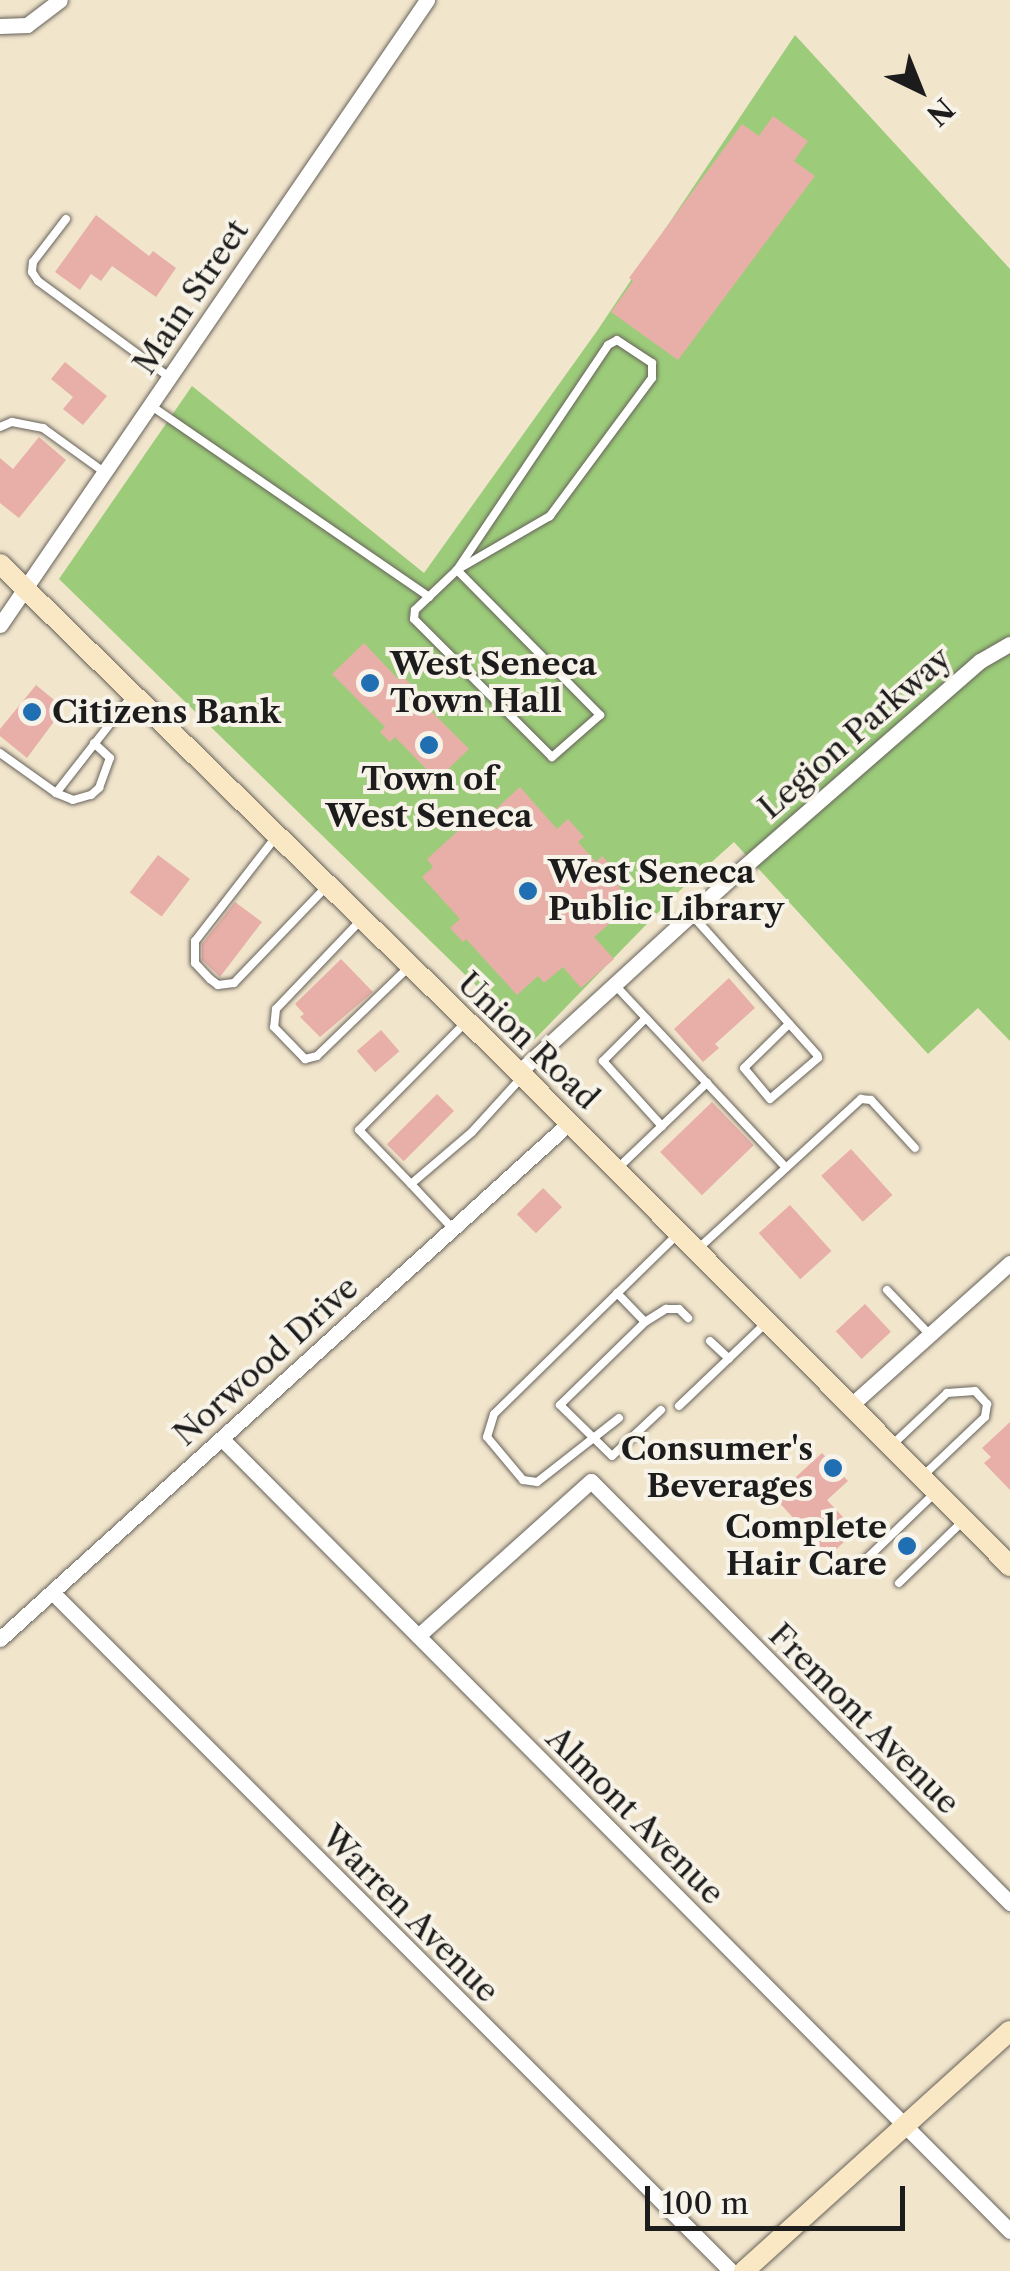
<!DOCTYPE html>
<html>
<head>
<meta charset="utf-8">
<style>
	body { margin:0 }
	#map { position:relative; width:1010px; height:2271px; overflow:hidden; background:#f1e5cc; font-family:"Libre Caslon Text",serif }
	div>[style] { position:absolute }
	[style*='--x'] { left:calc(var(--x)*1px); top:calc(var(--y)*1px); width:calc(var(--w)*1px); rotate:calc(var(--a)*1deg) }
	.green>* { inset:0; background:#9ccc7a }
	.building>* { inset:0; background:#e7afa8; transform-origin:0 0 }
	.roads { filter:drop-shadow(0 0 2px #67625a) drop-shadow(0 0 2px #67625a) }
	.service>* { height:8px; margin:-4px; padding:0 4px; transform-origin:4px; border-radius:4px; background:#fff }
	.minor>* { height:15px; margin:-7.5px; padding:0 7.5px; transform-origin:7.5px; border-radius:7.5px; background:#fff }
	.secondary>* { height:20px; margin:-10px; padding:0 10px; transform-origin:10px; border-radius:10px; background:#fae7c3 }
	.dots>* { width:28px; height:28px; translate:-50% -50%; box-sizing:border-box; border:5px solid #f7f3e8; border-radius:50% }
	span { translate:-50% -50%; white-space:nowrap; text-align:center; line-height:1.15; -webkit-text-stroke:8px #f7f3e8; paint-order:stroke }
	.street-label { font-size:32px; color:#1c1c1c }
	.poi-label { font-size:32px; color:#1c1c1c; font-weight:700 }
	.left { translate:0 -50%; text-align:left }
	.right { translate:-100% -50%; text-align:right }
	.north { position:absolute; left:870px; top:40px; width:100px; height:100px; -webkit-text-stroke:8px #f7f3e8; paint-order:stroke; rotate:137deg; font-size:28px; font-weight:700; line-height:40px; text-align:center; color:#1c1c1c }
	.north::after { content:''; display:block; margin:auto; width:35px; height:45px; background:#1c1c1c; clip-path:polygon(50% 0,100% 100%,50% 72%,0 100%) }
	.scale { position:absolute; left:645px; top:2186px; width:260px; height:45px; box-sizing:border-box; border:5px solid #1c1c1c; border-top:0; padding-left:12px; font-size:30px; line-height:35px; white-space:nowrap; color:#1c1c1c; -webkit-text-stroke:8px #f7f3e8; paint-order:stroke }
</style>
</head>
<body>
<div id="map">
	<div class="green">
		<div style="clip-path:polygon(795px 35px,1010px 269px,1010px 1041px,978px 1008px,928px 1054px,734px 842px,676px 894px,533px 1041px,59px 579px,192px 386px,424px 573px,597px 331px)"></div>
	</div>
	<div class="building">
		<div style="clip-path:polygon(773px 116px,808px 141px,794px 161px,815px 176px,678px 360px,611px 312px,633px 281px,629px 278px,742px 124px,759px 136px)"></div>
		<div style="clip-path:polygon(96px 215px,149px 256px,153px 251px,176px 268px,156px 297px,112px 266px,101px 281px,91px 274px,80px 290px,55px 272px)"></div>
		<div style="clip-path:polygon(65px 362px,107px 396px,83px 425px,63px 409px,73px 397px,51px 379px)"></div>
		<div style="clip-path:polygon(39px 437px,66px 460px,19px 518px,0 503px,0 458px,13px 469px)"></div>
		<div style="clip-path:polygon(364px 643px,399px 680px,402px 676px,430px 702px,426px 706px,469px 749px,437px 780px,395px 737px,390px 742px,380px 732px,385px 727px,332px 674px)"></div>
		<div style="clip-path:polygon(36px 685px,64px 708px,27px 758px,0 736px,0 729px)"></div>
		<div style="clip-path:polygon(520px 787px,557px 829px,568px 819px,584px 837px,578px 842px,596px 862px,602px 856px,618px 873px,612px 878px,633px 903px,594px 937px,614px 959px,581px 988px,563px 967px,544px 983px,538px 976px,517px 995px,466px 939px,463px 942px,450px 928px,460px 919px,422px 877px,433px 867px,427px 859px,480px 811px,486px 818px)"></div>
		<div style="left:158px;top:855px;width:40px;height:47px;rotate:37deg"></div>
		<div style="clip-path:polygon(235px 902px,262px 922px,220px 977px,202px 960px,202px 944px)"></div>
		<div style="clip-path:polygon(341px 959px,373px 992px,320px 1037px,300px 1017px,304px 1014px,295px 1004px)"></div>
		<div style="clip-path:polygon(729px 978px,755px 1008px,715px 1044px,719px 1048px,703px 1062px,674px 1029px)"></div>
		<div style="left:381px;top:1030px;width:28px;height:32px;rotate:49deg"></div>
		<div style="left:437px;top:1094px;width:24px;height:71px;rotate:45deg"></div>
		<div style="left:712px;top:1102px;width:60px;height:72px;rotate:46deg"></div>
		<div style="left:851px;top:1149px;width:62px;height:40px;rotate:48deg"></div>
		<div style="left:543px;top:1188px;width:27px;height:37px;rotate:45deg"></div>
		<div style="left:790px;top:1205px;width:62px;height:42px;rotate:48deg"></div>
		<div style="left:865px;top:1304px;width:38px;height:40px;rotate:47deg"></div>
		<div style="clip-path:polygon(1010px 1422px,1010px 1490px,984px 1463px,991px 1457px,982px 1448px)"></div>
		<div style="clip-path:polygon(822px 1453px,848px 1481px,827px 1500px,856px 1531px,833px 1552px,827px 1546px,823px 1550px,774px 1497px)"></div>
	</div>
	<div class="roads">
		<div class="service">
			<div style="--x:66;--y:219;--w:54;--a:127.5"></div>
			<div style="--x:33;--y:262;--w:10;--a:96"></div>
			<div style="--x:32;--y:272;--w:11;--a:56"></div>
			<div style="--x:38;--y:281;--w:162;--a:36.2"></div>
			<div style="--x:617;--y:340;--w:42;--a:33.3"></div>
			<div style="--x:652;--y:363;--w:15;--a:90"></div>
			<div style="--x:652;--y:378;--w:172;--a:126.5"></div>
			<div style="--x:550;--y:516;--w:108;--a:149.9"></div>
			<div style="--x:457;--y:570;--w:271;--a:-56.1"></div>
			<div style="--x:608;--y:345;--w:10;--a:-29"></div>
			<div style="--x:150;--y:405;--w:339;--a:34.5"></div>
			<div style="--x:0;--y:427;--w:13;--a:-23"></div>
			<div style="--x:12;--y:422;--w:32;--a:11"></div>
			<div style="--x:43;--y:428;--w:75;--a:35.8"></div>
			<div style="--x:457;--y:570;--w:204;--a:45.4"></div>
			<div style="--x:600;--y:715;--w:64;--a:138.8"></div>
			<div style="--x:552;--y:757;--w:195;--a:-135"></div>
			<div style="--x:414;--y:619;--w:9;--a:-84"></div>
			<div style="--x:415;--y:610;--w:58;--a:-43.6"></div>
			<div style="--x:0;--y:753;--w:69;--a:35.5"></div>
			<div style="--x:56;--y:793;--w:122;--a:-52"></div>
			<div style="--x:56;--y:793;--w:18;--a:22"></div>
			<div style="--x:73;--y:800;--w:19;--a:-16"></div>
			<div style="--x:91;--y:795;--w:11;--a:-41"></div>
			<div style="--x:99;--y:788;--w:32;--a:-70"></div>
			<div style="--x:110;--y:758;--w:22;--a:-137"></div>
			<div style="--x:275;--y:838;--w:130;--a:127.8"></div>
			<div style="--x:195;--y:941;--w:22;--a:90"></div>
			<div style="--x:195;--y:963;--w:22;--a:47"></div>
			<div style="--x:210;--y:979;--w:10;--a:37"></div>
			<div style="--x:218;--y:985;--w:16;--a:-7"></div>
			<div style="--x:234;--y:983;--w:134;--a:-46.2"></div>
			<div style="--x:692;--y:915;--w:188;--a:48.2"></div>
			<div style="--x:817;--y:1055;--w:3;--a:72"></div>
			<div style="--x:818;--y:1058;--w:63;--a:139.5"></div>
			<div style="--x:770;--y:1099;--w:40;--a:-130"></div>
			<div style="--x:744;--y:1068;--w:63;--a:-44.4"></div>
			<div style="--x:361;--y:920;--w:123;--a:133.7"></div>
			<div style="--x:276;--y:1009;--w:18;--a:96"></div>
			<div style="--x:274;--y:1027;--w:45;--a:45.9"></div>
			<div style="--x:305;--y:1059;--w:12;--a:-14"></div>
			<div style="--x:317;--y:1056;--w:128;--a:-44.1"></div>
			<div style="--x:615;--y:985;--w:250;--a:46.9"></div>
			<div style="--x:646;--y:1018;--w:61;--a:135"></div>
			<div style="--x:603;--y:1061;--w:88;--a:47.8"></div>
			<div style="--x:464;--y:1024;--w:149;--a:134.7"></div>
			<div style="--x:359;--y:1130;--w:75;--a:46.1"></div>
			<div style="--x:411;--y:1184;--w:80;--a:-40.4"></div>
			<div style="--x:472;--y:1132;--w:76;--a:-47.7"></div>
			<div style="--x:619;--y:1167;--w:122;--a:-43.7"></div>
			<div style="--x:411;--y:1184;--w:62;--a:47"></div>
			<div style="--x:700;--y:1247;--w:219;--a:-42.6"></div>
			<div style="--x:861;--y:1099;--w:10;--a:6"></div>
			<div style="--x:871;--y:1100;--w:65;--a:47.5"></div>
			<div style="--x:887;--y:1290;--w:62;--a:46.3"></div>
			<div style="--x:617;--y:1293;--w:40;--a:46"></div>
			<div style="--x:710;--y:1341;--w:26;--a:43"></div>
			<div style="--x:679;--y:1406;--w:120;--a:-43.7"></div>
			<div style="--x:661;--y:1410;--w:67;--a:136.8"></div>
			<div style="--x:612;--y:1456;--w:73;--a:-135.6"></div>
			<div style="--x:560;--y:1405;--w:119;--a:-44.3"></div>
			<div style="--x:645;--y:1322;--w:25;--a:-32"></div>
			<div style="--x:666;--y:1309;--w:13;--a:0"></div>
			<div style="--x:679;--y:1309;--w:13;--a:45"></div>
			<div style="--x:619;--y:1418;--w:104;--a:142"></div>
			<div style="--x:537;--y:1482;--w:14;--a:-172"></div>
			<div style="--x:523;--y:1480;--w:56;--a:-129.9"></div>
			<div style="--x:487;--y:1437;--w:24;--a:-73"></div>
			<div style="--x:494;--y:1414;--w:256;--a:-44.4"></div>
			<div style="--x:891;--y:1446;--w:77;--a:-43.4"></div>
			<div style="--x:947;--y:1393;--w:28;--a:-4"></div>
			<div style="--x:975;--y:1391;--w:18;--a:47"></div>
			<div style="--x:987;--y:1404;--w:13;--a:99"></div>
			<div style="--x:985;--y:1417;--w:83;--a:136.5"></div>
			<div style="--x:857;--y:1568;--w:110;--a:-43.9"></div>
			<div style="--x:899;--y:1583;--w:91;--a:-44.1"></div>
		</div>
		<div class="minor">
			<div style="--x:0;--y:26;--w:27;--a:-2"></div>
			<div style="--x:27;--y:25;--w:41;--a:-37.1"></div>
			<div style="--x:0;--y:625;--w:757;--a:-55.66"></div>
			<div style="--x:519;--y:1072;--w:275;--a:-42.5"></div>
			<div style="--x:722;--y:886;--w:342;--a:-41.1"></div>
			<div style="--x:980;--y:661;--w:34;--a:-30"></div>
			<div style="--x:850;--y:1406;--w:215;--a:-41.8"></div>
			<div style="--x:222;--y:1439;--w:1117;--a:45.15"></div>
			<div style="--x:52;--y:1592;--w:960;--a:45"></div>
			<div style="--x:418;--y:1636;--w:232;--a:-41.9"></div>
			<div style="--x:591;--y:1481;--w:595;--a:45.2"></div>
			<div style="--x:0;--y:1639;--w:768;--a:-42.2"></div>
		</div>
		<div class="secondary">
			<div style="--x:0;--y:564;--w:726;--a:44.39"></div>
			<div style="--x:519;--y:1072;--w:697;--a:45.17"></div>
			<div style="--x:744;--y:2271;--w:358;--a:-42.1"></div>
		</div>
	</div>
	<div class="dots">
		<div style="left:370px;top:683px;background:#1f6fb2"></div>
		<div style="left:32px;top:712px;background:#1f6fb2"></div>
		<div style="left:429px;top:745px;background:#1f6fb2"></div>
		<div style="left:528px;top:891px;background:#1f6fb2"></div>
		<div style="left:833px;top:1468px;background:#1f6fb2"></div>
		<div style="left:907px;top:1546px;background:#1f6fb2"></div>
	</div>
	<div class="street-label">
		<span style="left:191px;top:297px;rotate:-56deg">Main Street</span>
		<span style="left:855px;top:733px;rotate:-41deg">Legion Parkway</span>
		<span style="left:528px;top:1041px;rotate:44deg">Union Road</span>
		<span style="left:266px;top:1361px;rotate:-42deg">Norwood Drive</span>
		<span style="left:864px;top:1719px;rotate:45deg">Fremont Avenue</span>
		<span style="left:635px;top:1816px;rotate:45deg">Almont Avenue</span>
		<span style="left:410px;top:1914px;rotate:45deg">Warren Avenue</span>
	</div>
	<div class="poi-label">
		<span class="left" style="left:390px;top:683px">West Seneca<br>Town Hall</span>
		<span class="left" style="left:52px;top:712px">Citizens Bank</span>
		<span style="left:429px;top:798px">Town of<br>West Seneca</span>
		<span class="left" style="left:548px;top:891px">West Seneca<br>Public Library</span>
		<span class="right" style="left:813px;top:1468px">Consumer's<br>Beverages</span>
		<span class="right" style="left:887px;top:1546px">Complete<br>Hair Care</span>
	</div>
	<div class="north">N</div>
	<div class="scale">100 m</div>
</div>
</body>
</html>
